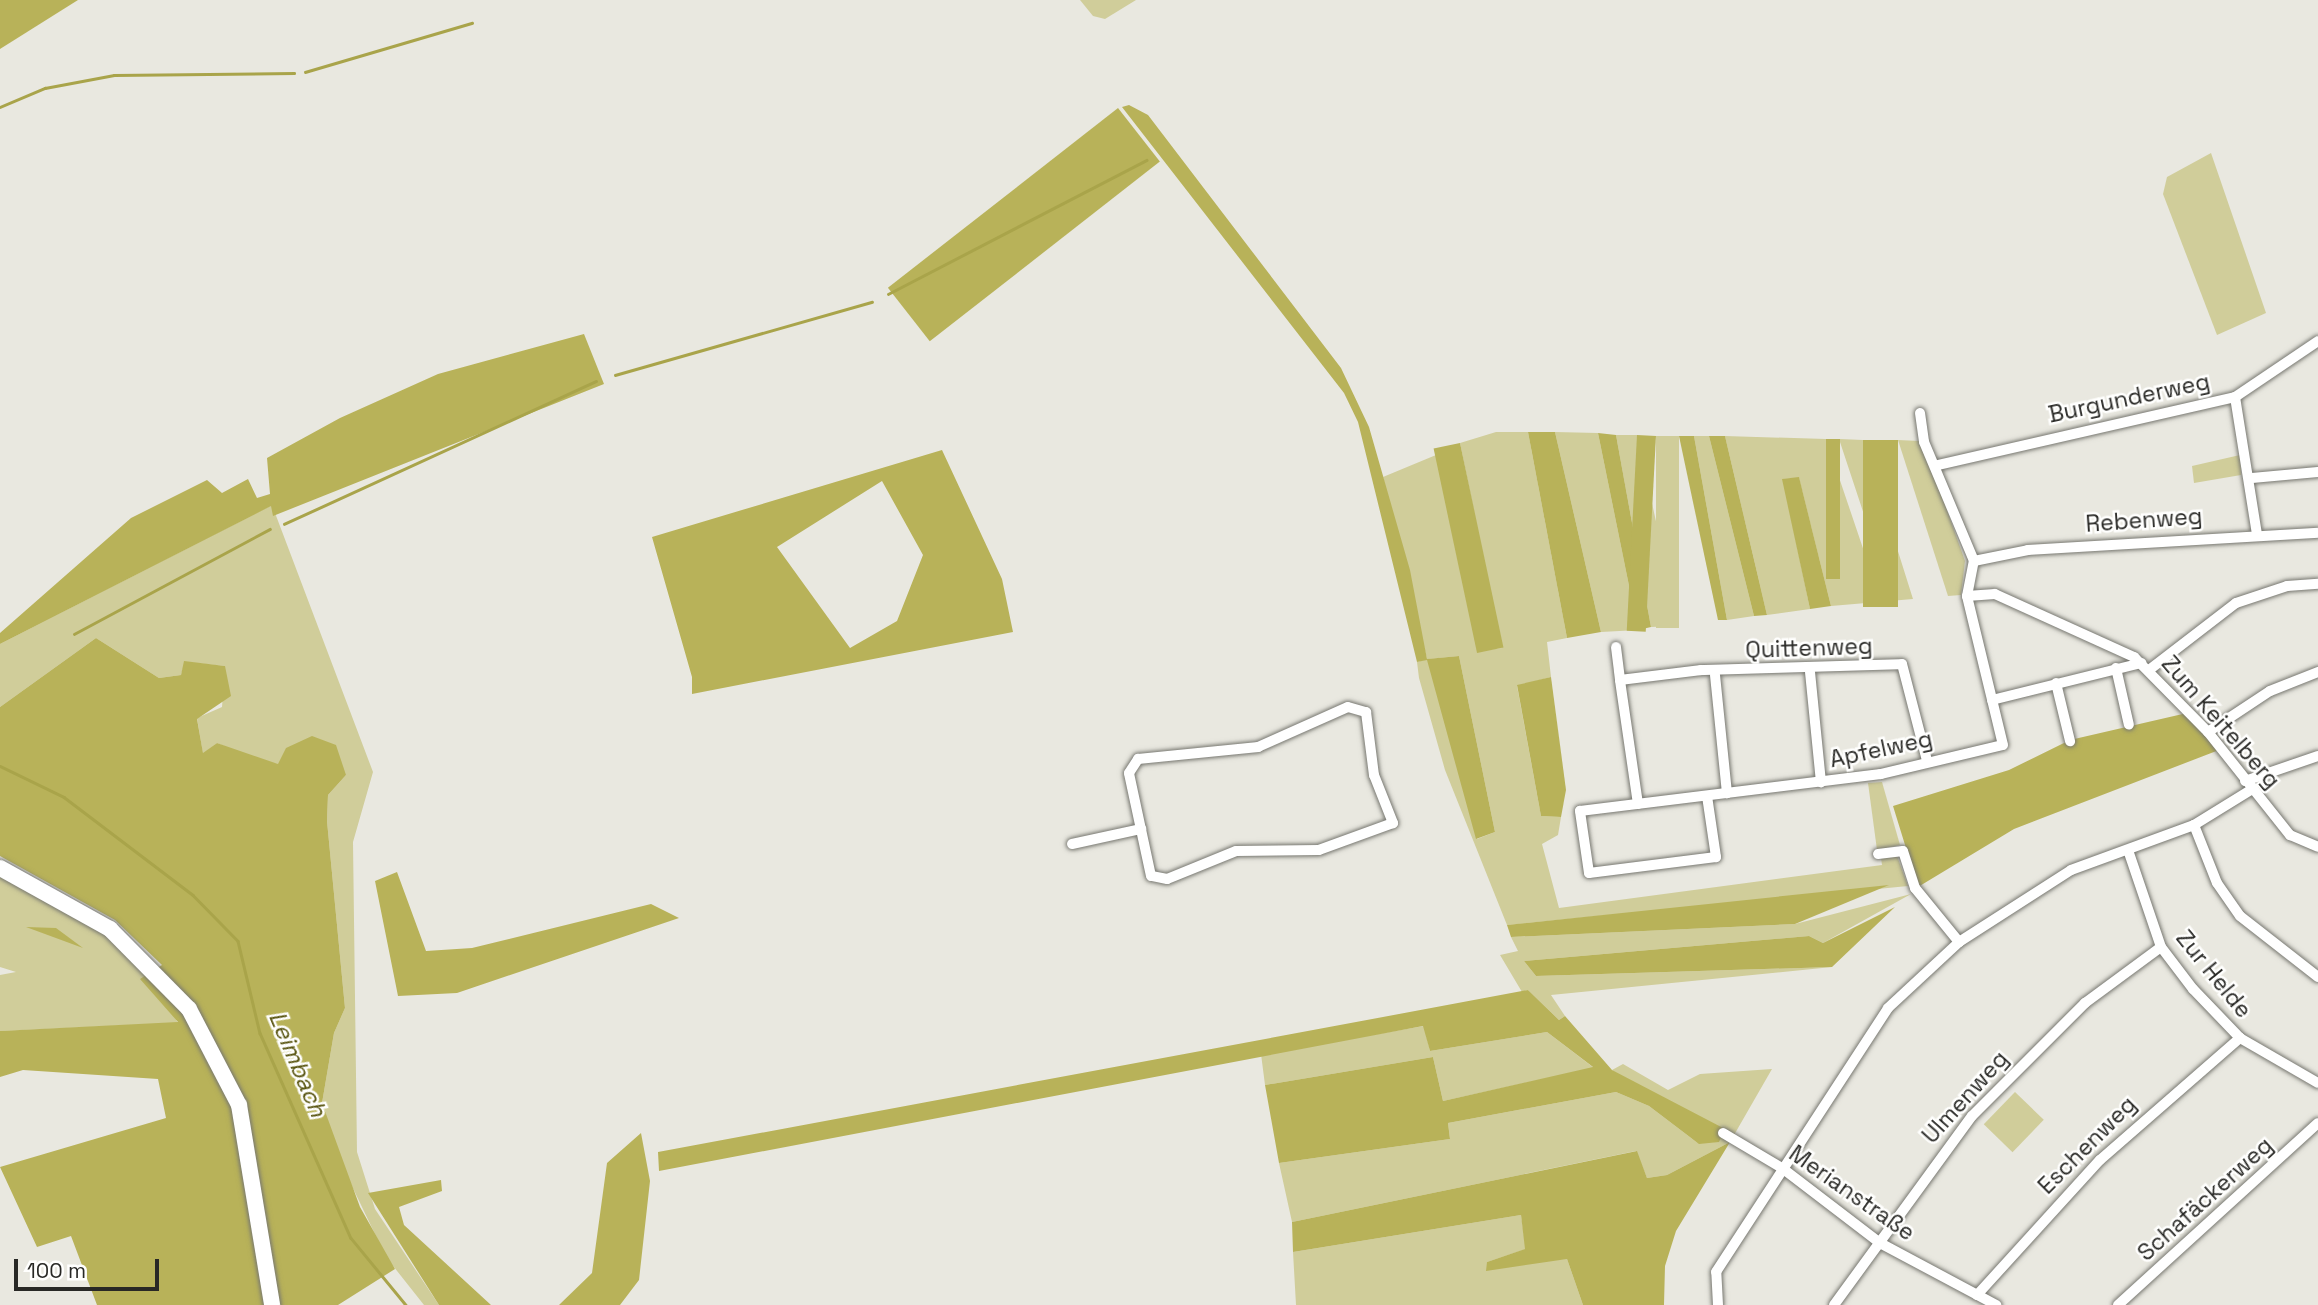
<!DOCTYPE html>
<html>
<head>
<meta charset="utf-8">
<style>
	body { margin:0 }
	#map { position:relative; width:2318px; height:1305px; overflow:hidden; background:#e9e8e0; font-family:"Space Grotesk",sans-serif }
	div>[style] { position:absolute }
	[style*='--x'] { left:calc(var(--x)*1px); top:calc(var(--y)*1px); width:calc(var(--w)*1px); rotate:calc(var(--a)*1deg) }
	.green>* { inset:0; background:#d0cd9a; transform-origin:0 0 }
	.forest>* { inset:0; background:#b8b259; transform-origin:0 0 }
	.stream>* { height:2.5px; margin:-1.25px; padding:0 1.25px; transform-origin:1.25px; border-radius:1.25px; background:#a9a44a }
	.roads { filter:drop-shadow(0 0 2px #777770) drop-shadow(0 0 2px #777770) }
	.minor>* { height:10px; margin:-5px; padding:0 5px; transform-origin:5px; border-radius:5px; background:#fff }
	.secondary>* { height:16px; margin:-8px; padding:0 8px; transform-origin:8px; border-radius:8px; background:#fff }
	span { translate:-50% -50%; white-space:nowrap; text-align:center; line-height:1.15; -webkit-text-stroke:5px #fffffe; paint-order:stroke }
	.street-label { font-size:23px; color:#282825 }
	.water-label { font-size:24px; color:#57530e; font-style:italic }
	.scale { position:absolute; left:14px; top:1259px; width:145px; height:32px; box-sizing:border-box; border:4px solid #282825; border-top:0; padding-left:9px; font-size:21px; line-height:24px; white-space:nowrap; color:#282825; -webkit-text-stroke:5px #fffffe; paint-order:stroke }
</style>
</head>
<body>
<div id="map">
	<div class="green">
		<div style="clip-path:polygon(1080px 0,1136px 0,1105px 19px,1093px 16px)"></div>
		<div style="clip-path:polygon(2211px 153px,2266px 313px,2217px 335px,2163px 194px,2167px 177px)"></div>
		<div style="clip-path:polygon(evenodd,1496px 432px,1528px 432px,1567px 638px,1547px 642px,1551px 677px,1517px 686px,1541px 816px,1561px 817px,1558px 835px,1542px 844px,1559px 908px,1882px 865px,1881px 858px,1897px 856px,1908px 886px,1507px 925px,1445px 770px,1419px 678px,1417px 662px,1427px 659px,1383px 477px,1436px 455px,1478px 651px,1502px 648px,1460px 443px,1496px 432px,1459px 656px,1495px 832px,1477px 839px,1428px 659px,1459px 656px)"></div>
		<div style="clip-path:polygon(1555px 432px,1598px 433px,1638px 630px,1601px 632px)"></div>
		<div style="clip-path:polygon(1616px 435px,1637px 435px,1679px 626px,1651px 627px)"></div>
		<div style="left:1656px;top:436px;width:23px;height:192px"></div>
		<div style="clip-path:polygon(1694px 436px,1709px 436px,1754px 616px,1727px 620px)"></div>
		<div style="clip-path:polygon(1725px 436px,1826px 439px,1871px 572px,1881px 566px,1839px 439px,1863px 440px,1913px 599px,1831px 606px,1799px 478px,1783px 479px,1810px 609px,1767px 615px)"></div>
		<div style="clip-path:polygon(1898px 440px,1920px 441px,1937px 482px,1965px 561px,1961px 595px,1948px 596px)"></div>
		<div style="clip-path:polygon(2240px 455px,2241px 475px,2194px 483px,2192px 466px)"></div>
		<div style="clip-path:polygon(272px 505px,373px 772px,353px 842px,357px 1152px,375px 1209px,439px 1305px,424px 1305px,386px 1257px,337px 1155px,322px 1103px,334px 1033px,345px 1008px,327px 821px,328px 795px,346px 775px,259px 761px,217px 743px,203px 754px,197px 718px,222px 707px,225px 666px,185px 662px,181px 675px,159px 678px,96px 638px,0 707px,0 644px)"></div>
		<div style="clip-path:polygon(1882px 782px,1900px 845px,1877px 850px,1868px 783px)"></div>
		<div style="clip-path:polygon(0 874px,104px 931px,149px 973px,178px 1023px,0 1031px,0 975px,16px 972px,0 967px)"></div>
		<div style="clip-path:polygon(1911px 894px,1823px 943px,1809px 936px,1524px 961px,1536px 976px,1832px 967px,1551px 995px,1565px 1016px,1559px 1020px,1528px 990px,1522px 992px,1500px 955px,1518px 951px,1511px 937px,1795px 924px)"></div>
		<div style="clip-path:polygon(1424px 1026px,1430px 1051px,1547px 1032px,1594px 1068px,1443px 1101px,1433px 1057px,1265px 1085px,1261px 1054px)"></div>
		<div style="clip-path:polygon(1623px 1064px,1668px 1090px,1700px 1074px,1772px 1069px,1730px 1142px,1667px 1175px,1647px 1178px,1636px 1151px,1292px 1222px,1279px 1163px,1450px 1139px,1448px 1123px,1616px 1092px,1649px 1106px,1699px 1144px,1612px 1070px)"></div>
		<div style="left:2015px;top:1092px;width:40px;height:45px;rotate:44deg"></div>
		<div style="clip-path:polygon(1521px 1215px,1526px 1249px,1487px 1262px,1567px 1259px,1583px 1305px,1296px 1305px,1293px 1252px)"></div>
	</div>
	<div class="forest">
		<div style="clip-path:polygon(0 0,78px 0,0 49px)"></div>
		<div style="clip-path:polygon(1129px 105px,1148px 115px,1341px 368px,1369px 427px,1410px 570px,1427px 659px,1459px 656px,1495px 832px,1476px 839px,1427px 660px,1417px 662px,1358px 422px,1344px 393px,1122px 107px)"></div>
		<div style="left:1118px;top:108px;width:68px;height:292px;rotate:52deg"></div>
		<div style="clip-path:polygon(584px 334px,604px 384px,273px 516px,271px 506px,0 644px,0 633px,131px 518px,207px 480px,222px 493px,248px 479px,257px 498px,270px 494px,267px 458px,340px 418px,438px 374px)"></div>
		<div style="clip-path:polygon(1528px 432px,1555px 432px,1601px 632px,1567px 638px)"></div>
		<div style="clip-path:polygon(1598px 433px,1616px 435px,1651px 627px,1638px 630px)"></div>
		<div style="left:1637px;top:435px;width:19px;height:196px;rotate:3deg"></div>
		<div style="clip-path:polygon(1679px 436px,1694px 436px,1727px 620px,1718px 620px)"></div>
		<div style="clip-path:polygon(1709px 436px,1725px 436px,1767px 615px,1754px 616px)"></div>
		<div style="left:1826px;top:439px;width:14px;height:140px"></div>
		<div style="left:1863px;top:440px;width:35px;height:167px"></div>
		<div style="left:1460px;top:443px;width:209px;height:27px;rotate:78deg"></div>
		<div style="clip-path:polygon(evenodd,942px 450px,1002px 579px,1013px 632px,692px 694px,692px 677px,652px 537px,942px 450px,882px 481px,923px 555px,897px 621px,850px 648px,777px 547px,882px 481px)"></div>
		<div style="clip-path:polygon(1799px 477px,1831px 606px,1810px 609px,1782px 479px)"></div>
		<div style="clip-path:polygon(96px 638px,159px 678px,181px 675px,184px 661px,225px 666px,231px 696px,197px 719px,203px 753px,217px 743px,278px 764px,286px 748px,312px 736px,336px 745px,346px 775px,328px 795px,327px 821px,345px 1008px,334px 1033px,322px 1103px,360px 1207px,395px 1269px,338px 1305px,97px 1305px,71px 1236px,37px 1247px,0 1167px,166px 1118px,158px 1079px,23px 1070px,0 1077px,0 1031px,178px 1022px,140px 979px,162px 965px,115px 920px,0 856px,0 707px)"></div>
		<div style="clip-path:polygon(1551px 677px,1566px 790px,1561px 817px,1541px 816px,1517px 685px)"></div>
		<div style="clip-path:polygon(2187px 713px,2219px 750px,2014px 829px,1918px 887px,1893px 806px,2009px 770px,2070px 740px)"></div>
		<div style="clip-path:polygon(397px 872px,426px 951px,472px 948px,651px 904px,679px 918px,457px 993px,398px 996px,375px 881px)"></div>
		<div style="clip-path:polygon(1889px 885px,1795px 924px,1511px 937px,1507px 925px)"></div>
		<div style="clip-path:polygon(1895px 907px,1832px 967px,1536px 976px,1524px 961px,1809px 936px,1823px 943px)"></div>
		<div style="clip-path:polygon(26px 927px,56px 928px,83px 948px)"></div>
		<div style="clip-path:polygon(1528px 990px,1559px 1020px,1565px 1016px,1612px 1070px,1725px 1129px,1719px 1142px,1699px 1144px,1649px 1106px,1616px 1092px,1448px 1123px,1450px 1139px,1279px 1163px,1265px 1085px,1433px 1057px,1443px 1101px,1593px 1067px,1547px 1032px,1430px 1051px,1423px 1026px,659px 1171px,658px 1152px)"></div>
		<div style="clip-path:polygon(641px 1133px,650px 1181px,639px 1280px,620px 1305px,559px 1305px,592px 1273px,607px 1163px)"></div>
		<div style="clip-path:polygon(1730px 1142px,1676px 1231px,1665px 1266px,1664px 1305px,1583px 1305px,1567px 1259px,1486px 1271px,1487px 1262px,1525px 1249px,1521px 1215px,1293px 1252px,1292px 1222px,1637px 1151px,1647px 1178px,1667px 1175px)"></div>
		<div style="clip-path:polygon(441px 1180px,442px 1191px,399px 1207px,404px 1225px,491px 1305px,439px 1305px,368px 1193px)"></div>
	</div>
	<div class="stream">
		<div style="--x:305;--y:72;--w:174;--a:-16.4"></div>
		<div style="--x:0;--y:107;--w:49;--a:-22.9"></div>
		<div style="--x:45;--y:88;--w:70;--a:-10.7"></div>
		<div style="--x:114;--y:75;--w:180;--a:-0.6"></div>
		<div style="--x:888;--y:294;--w:291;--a:-27.4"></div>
		<div style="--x:615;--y:375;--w:267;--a:-15.9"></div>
		<div style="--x:284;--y:524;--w:343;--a:-24.6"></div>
		<div style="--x:74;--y:634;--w:222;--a:-28.2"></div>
		<div style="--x:0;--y:766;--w:71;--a:25.8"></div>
		<div style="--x:64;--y:797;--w:162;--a:37.2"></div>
		<div style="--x:193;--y:895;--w:64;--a:45.6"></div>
		<div style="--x:238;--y:941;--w:95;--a:76.6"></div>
		<div style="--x:260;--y:1033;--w:224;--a:66.1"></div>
		<div style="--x:351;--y:1238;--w:87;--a:50.6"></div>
	</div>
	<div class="roads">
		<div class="minor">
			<div style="--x:2235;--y:397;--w:100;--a:-34"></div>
			<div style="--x:1920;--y:413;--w:29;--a:82"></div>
			<div style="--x:1924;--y:442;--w:129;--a:67.2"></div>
			<div style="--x:1938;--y:465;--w:305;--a:-12.9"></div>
			<div style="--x:2235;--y:397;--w:140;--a:80.9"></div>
			<div style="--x:2252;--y:478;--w:66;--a:-5.2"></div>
			<div style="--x:1974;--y:561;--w:55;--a:-11.5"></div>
			<div style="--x:2028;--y:550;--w:290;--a:-3.4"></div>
			<div style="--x:1967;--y:596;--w:28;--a:-4"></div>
			<div style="--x:1995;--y:594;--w:153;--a:24.4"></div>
			<div style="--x:2134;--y:657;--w:105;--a:45.4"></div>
			<div style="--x:2208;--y:732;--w:132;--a:51.5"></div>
			<div style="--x:2290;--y:835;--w:30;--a:23"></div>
			<div style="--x:1616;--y:647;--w:33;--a:83"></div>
			<div style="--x:2116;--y:668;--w:58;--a:77.2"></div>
			<div style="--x:2149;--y:670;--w:110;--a:-37.6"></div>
			<div style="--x:2236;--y:603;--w:54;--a:-18.4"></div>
			<div style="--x:2287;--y:586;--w:31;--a:-4"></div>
			<div style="--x:1810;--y:672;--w:111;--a:84.3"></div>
			<div style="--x:1715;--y:675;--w:119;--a:84.2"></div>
			<div style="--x:2056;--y:683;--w:60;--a:76.4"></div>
			<div style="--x:1992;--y:700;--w:154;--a:-13.9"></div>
			<div style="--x:1348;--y:707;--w:19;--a:16"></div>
			<div style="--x:1366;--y:712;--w:64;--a:82.8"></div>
			<div style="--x:1374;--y:775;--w:52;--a:68.4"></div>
			<div style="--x:1393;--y:823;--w:79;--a:160"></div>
			<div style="--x:1319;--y:850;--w:83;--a:179.3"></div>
			<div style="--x:1236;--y:851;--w:74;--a:157.9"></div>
			<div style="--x:1167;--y:879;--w:16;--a:-169"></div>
			<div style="--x:1151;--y:876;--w:105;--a:-102.1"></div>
			<div style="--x:1129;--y:773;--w:17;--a:-57"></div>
			<div style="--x:1138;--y:759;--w:121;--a:-5.7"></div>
			<div style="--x:1258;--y:747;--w:98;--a:-24"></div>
			<div style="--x:2208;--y:732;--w:74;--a:-33.5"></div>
			<div style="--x:2270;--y:691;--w:52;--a:-21.6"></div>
			<div style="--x:2245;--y:781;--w:77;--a:-18.9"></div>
			<div style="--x:1707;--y:796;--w:62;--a:81.6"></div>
			<div style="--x:1716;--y:857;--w:128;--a:172.8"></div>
			<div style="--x:1589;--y:873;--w:63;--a:-98.3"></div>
			<div style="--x:1580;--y:811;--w:303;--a:-7"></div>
			<div style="--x:1881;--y:774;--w:125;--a:-13.4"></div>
			<div style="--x:2003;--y:745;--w:153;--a:-103.6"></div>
			<div style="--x:1967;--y:596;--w:36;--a:-79"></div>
			<div style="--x:1638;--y:804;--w:125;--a:-98.3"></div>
			<div style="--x:1620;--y:680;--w:82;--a:-7"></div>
			<div style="--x:1701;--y:670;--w:201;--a:-1.7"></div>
			<div style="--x:1902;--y:664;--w:100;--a:75.5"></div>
			<div style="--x:2194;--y:825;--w:62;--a:68.4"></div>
			<div style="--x:2217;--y:883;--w:40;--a:55.1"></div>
			<div style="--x:2240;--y:916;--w:99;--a:38"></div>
			<div style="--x:1072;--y:844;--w:71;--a:-12.3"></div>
			<div style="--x:2128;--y:850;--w:102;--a:71.2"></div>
			<div style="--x:2161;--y:947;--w:53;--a:52.7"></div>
			<div style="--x:2193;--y:989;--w:68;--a:46.2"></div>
			<div style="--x:2240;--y:1038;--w:90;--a:30"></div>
			<div style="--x:1878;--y:854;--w:25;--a:-7"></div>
			<div style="--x:1903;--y:851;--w:39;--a:72"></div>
			<div style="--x:1915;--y:888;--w:70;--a:50.8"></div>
			<div style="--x:1723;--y:1133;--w:69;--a:30.7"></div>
			<div style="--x:1782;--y:1168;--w:123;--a:37.4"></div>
			<div style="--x:1880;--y:1243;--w:132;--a:28.1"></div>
			<div style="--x:1977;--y:1295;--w:183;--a:-47.7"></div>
			<div style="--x:2100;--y:1160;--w:186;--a:-41.1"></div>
			<div style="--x:1718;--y:1305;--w:33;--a:-93"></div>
			<div style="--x:1716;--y:1272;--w:315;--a:-56.9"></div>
			<div style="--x:1888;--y:1008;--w:97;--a:-42.9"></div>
			<div style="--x:1959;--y:942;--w:133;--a:-32.7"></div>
			<div style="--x:2071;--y:870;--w:131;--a:-20.1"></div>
			<div style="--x:2194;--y:825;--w:70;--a:-31.7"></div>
			<div style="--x:1834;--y:1305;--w:234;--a:-53.9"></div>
			<div style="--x:1972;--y:1116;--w:160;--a:-45"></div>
			<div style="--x:2085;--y:1003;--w:94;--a:-36.4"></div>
			<div style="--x:2118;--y:1305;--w:270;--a:-42.3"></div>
		</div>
		<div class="secondary">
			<div style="--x:0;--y:868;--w:126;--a:29"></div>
			<div style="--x:110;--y:929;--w:112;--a:45.4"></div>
			<div style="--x:189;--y:1009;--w:108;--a:62.5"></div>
			<div style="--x:239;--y:1105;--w:203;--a:80.6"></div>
		</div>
	</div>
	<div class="street-label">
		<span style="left:2129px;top:398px;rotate:-12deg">Burgunderweg</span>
		<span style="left:2144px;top:520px;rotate:-4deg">Rebenweg</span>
		<span style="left:1809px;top:648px;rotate:-2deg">Quittenweg</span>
		<span style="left:2221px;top:722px;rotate:49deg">Zum Keitelberg</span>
		<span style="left:1881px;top:749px;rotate:-12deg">Apfelweg</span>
		<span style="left:2214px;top:974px;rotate:51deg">Zur Helde</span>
		<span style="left:1965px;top:1097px;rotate:-48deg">Ulmenweg</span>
		<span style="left:2087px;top:1145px;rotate:-45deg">Eschenweg</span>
		<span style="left:1852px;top:1193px;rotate:35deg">Merianstraße</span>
		<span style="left:2205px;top:1199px;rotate:-42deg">Schafäckerweg</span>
	</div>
	<div class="water-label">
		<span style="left:298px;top:1064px;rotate:67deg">Leimbach</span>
	</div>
	<div class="scale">100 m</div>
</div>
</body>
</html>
